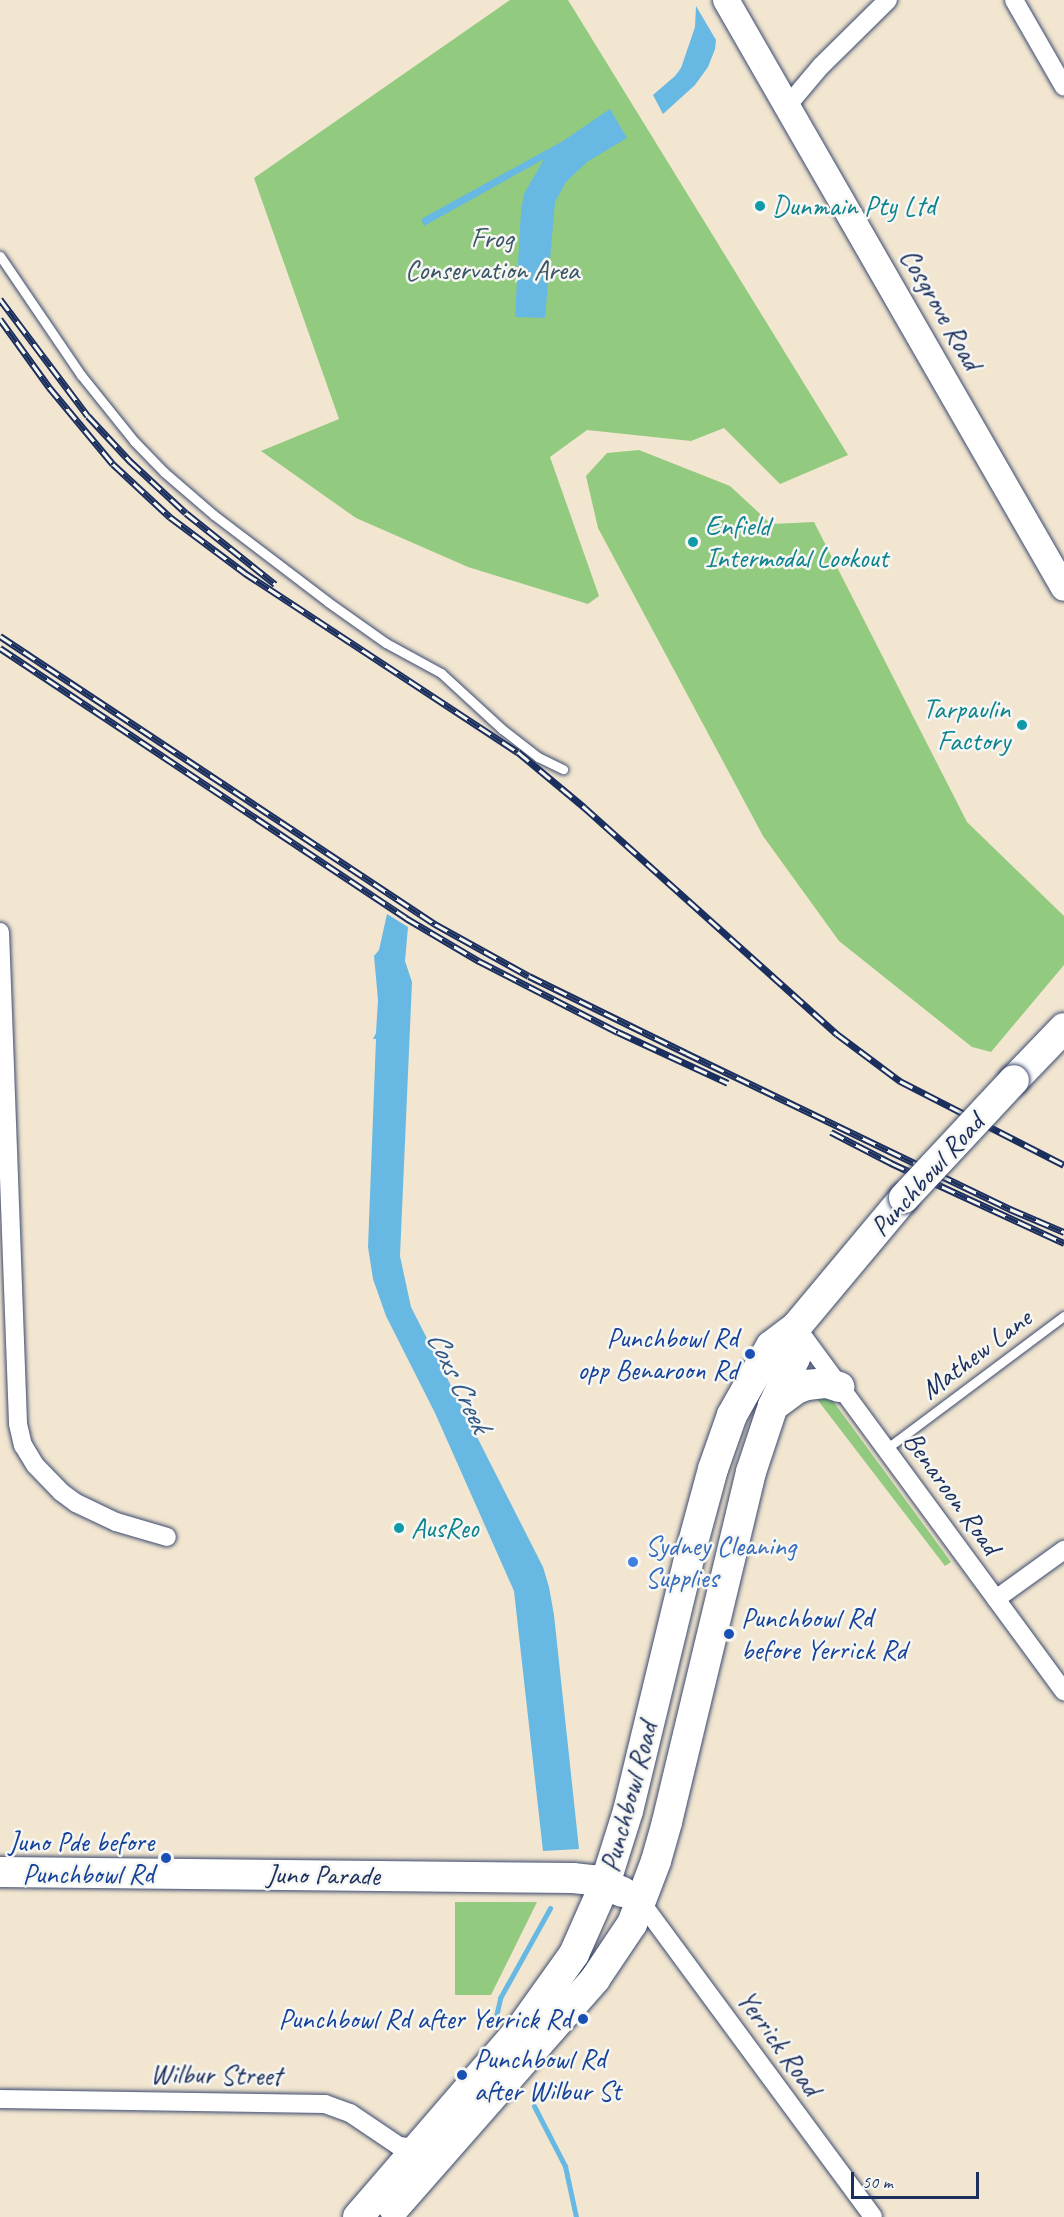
<!DOCTYPE html>
<html>
<head>
<meta charset="utf-8">
<style>
	body { margin:0 }
	#map { position:relative; width:1064px; height:2217px; overflow:hidden; background:#f2e6d0; font-family:Caveat,sans-serif }
	div>[style] { position:absolute }
	[style*='--x'] { left:calc(var(--x)*1px); top:calc(var(--y)*1px); width:calc(var(--w)*1px); rotate:calc(var(--a)*1deg) }
	.green>* { inset:0; background:#92cb7f }
	.water>* { inset:0; background:#67b8e2 }
	.stream>* { height:5px; margin:-2.5px; padding:0 2.5px; transform-origin:2.5px; border-radius:2.5px; background:#67b8e2 }
	.roads { filter:drop-shadow(0 0 2px #3b4a6f) drop-shadow(0 0 2px #3b4a6f) }
	.service>* { height:9px; margin:-4.5px; padding:0 4.5px; transform-origin:4.5px; border-radius:4.5px; background:#fff }
	.minor>* { height:18px; margin:-9px; padding:0 9px; transform-origin:9px; border-radius:9px; background:#fff }
	.secondary>* { height:26px; margin:-13px; padding:0 13px; transform-origin:13px; border-radius:13px; background:#fff }
	.primary>* { height:30px; margin:-15px; padding:0 15px; transform-origin:15px; border-radius:15px; background:#fff }
	.rail>* { height:7px; margin-top:-3.5px; transform-origin:0; background:repeating-linear-gradient(90deg,#f6f6f2 0 14px,#1b2f5e 0 28px); box-sizing:border-box; border-block:2px solid #1b2f5e }
	.bridges { filter:drop-shadow(0 0 2px #3b4a6f) drop-shadow(0 0 2px #3b4a6f) }
	.primary-bridge>* { height:30px; margin:-15px; padding:0 15px; transform-origin:15px; border-radius:15px; background:#fff }
	.dots>* { width:16px; height:16px; translate:-50% -50%; box-sizing:border-box; border:3px solid #f6f6f2; border-radius:50% }
	span { translate:-50% -50%; white-space:nowrap; text-align:center; line-height:1.15; -webkit-text-stroke:5px #f6f6f2; paint-order:stroke }
	.culture-label { font-size:28px; color:#0d838f }
	.left { translate:0 -50%; text-align:left }
	.right { translate:-100% -50%; text-align:right }
	.park-label { font-size:28px; color:#395666 }
	.street-label { font-size:28px; color:#1b2f5e }
	.transit-label { font-size:28px; color:#164399 }
	.shop-label { font-size:28px; color:#366cbe }
	.water-label { font-size:30px; color:#325886; font-style:italic }
	.scale { position:absolute; left:851px; top:2172px; width:128px; height:27px; box-sizing:border-box; border:3px solid #1b2f5e; border-top:0; padding-left:8px; font-size:18px; line-height:21px; white-space:nowrap; color:#1b2f5e; -webkit-text-stroke:4px #f6f6f2; paint-order:stroke }
</style>
</head>
<body>
<div id="map">
	<div class="green">
		<div style="clip-path:polygon(510px 0,568px 0,848px 455px,780px 484px,724px 428px,691px 441px,587px 430px,550px 457px,599px 596px,588px 604px,468px 567px,356px 518px,261px 451px,339px 419px,254px 178px)"></div>
		<div style="clip-path:polygon(639px 450px,730px 486px,771px 524px,814px 522px,967px 822px,1064px 916px,1064px 965px,991px 1052px,972px 1047px,839px 941px,763px 836px,598px 528px,586px 476px,607px 453px)"></div>
		<div style="clip-path:polygon(813px 1394px,830px 1397px,951px 1562px,945px 1566px)"></div>
		<div style="clip-path:polygon(455px 1902px,537px 1902px,491px 1995px,455px 1995px)"></div>
	</div>
	<div class="water">
		<div style="clip-path:polygon(696px 6px,716px 40px,715px 49px,708px 67px,695px 85px,663px 114px,653px 95px,675px 76px,681px 68px,695px 27px)"></div>
		<div style="clip-path:polygon(610px 109px,627px 138px,587px 162px,566px 182px,555px 202px,545px 318px,515px 317px,521px 211px,524px 194px,544px 159px,424px 226px,421px 219px,563px 141px)"></div>
		<div style="clip-path:polygon(387px 914px,408px 927px,405px 961px,412px 982px,400px 1256px,411px 1307px,543px 1567px,549px 1587px,554px 1615px,579px 1849px,543px 1851px,514px 1591px,435px 1413px,386px 1316px,373px 1279px,368px 1247px,376px 1039px,373px 1039px,376px 1033px,378px 1000px,374px 956px,379px 950px)"></div>
	</div>
	<div class="stream">
		<div style="--x:494;--y:2025;--w:28;--a:-77"></div>
		<div style="--x:500;--y:1998;--w:103;--a:-60.9"></div>
		<div style="--x:534;--y:2106;--w:68;--a:62.7"></div>
		<div style="--x:565;--y:2166;--w:52;--a:77.8"></div>
	</div>
	<div class="roads">
		<div class="service">
			<div style="--x:0;--y:256;--w:144;--a:55.8"></div>
			<div style="--x:81;--y:375;--w:85;--a:51.2"></div>
			<div style="--x:134;--y:441;--w:43;--a:45.9"></div>
			<div style="--x:164;--y:472;--w:66;--a:40.7"></div>
			<div style="--x:214;--y:515;--w:143;--a:37.3"></div>
			<div style="--x:328;--y:602;--w:71;--a:35.3"></div>
			<div style="--x:386;--y:643;--w:63;--a:28.6"></div>
			<div style="--x:441;--y:673;--w:83;--a:42.6"></div>
			<div style="--x:502;--y:729;--w:46;--a:37.9"></div>
			<div style="--x:538;--y:757;--w:28;--a:26"></div>
			<div style="--x:886;--y:1449;--w:222;--a:-36.8"></div>
		</div>
		<div class="minor">
			<div style="--x:1014;--y:0;--w:100;--a:60.1"></div>
			<div style="--x:788;--y:105;--w:51;--a:-49.8"></div>
			<div style="--x:821;--y:66;--w:94;--a:-44.6"></div>
			<div style="--x:0;--y:932;--w:492;--a:87.9"></div>
			<div style="--x:18;--y:1424;--w:22;--a:77"></div>
			<div style="--x:23;--y:1445;--w:23;--a:59"></div>
			<div style="--x:35;--y:1465;--w:37;--a:46"></div>
			<div style="--x:61;--y:1492;--w:19;--a:36"></div>
			<div style="--x:76;--y:1503;--w:44;--a:25.4"></div>
			<div style="--x:116;--y:1522;--w:53;--a:16.4"></div>
			<div style="--x:797;--y:1328;--w:451;--a:53.7"></div>
			<div style="--x:996;--y:1599;--w:84;--a:-35.8"></div>
			<div style="--x:641;--y:1902;--w:391;--a:53.6"></div>
			<div style="--x:0;--y:2099;--w:325;--a:0.9"></div>
			<div style="--x:325;--y:2104;--w:27;--a:20"></div>
			<div style="--x:350;--y:2113;--w:59;--a:34"></div>
			<div style="--x:399;--y:2146;--w:20;--a:6"></div>
		</div>
		<div class="secondary">
			<div style="--x:726;--y:0;--w:678;--a:60.11"></div>
		</div>
		<div class="primary">
			<div style="--x:1014;--y:1080;--w:72;--a:-46.1"></div>
			<div style="--x:773;--y:1406;--w:29;--a:-36"></div>
			<div style="--x:796;--y:1389;--w:12;--a:-20"></div>
			<div style="--x:807;--y:1385;--w:20;--a:-6"></div>
			<div style="--x:827;--y:1383;--w:13;--a:18"></div>
			<div style="--x:0;--y:1872;--w:573;--a:0.6"></div>
			<div style="--x:573;--y:1878;--w:20;--a:6"></div>
			<div style="--x:593;--y:1880;--w:32;--a:22"></div>
			<div style="--x:394;--y:2208;--w:305;--a:-48.7"></div>
			<div style="--x:595;--y:1979;--w:66;--a:-56.1"></div>
			<div style="--x:632;--y:1924;--w:67;--a:-69.1"></div>
			<div style="--x:656;--y:1861;--w:41;--a:-74.2"></div>
			<div style="--x:667;--y:1822;--w:360;--a:-76.5"></div>
			<div style="--x:751;--y:1472;--w:70;--a:-71.6"></div>
			<div style="--x:773;--y:1406;--w:53;--a:-65.4"></div>
			<div style="--x:795;--y:1358;--w:31;--a:-88"></div>
			<div style="--x:358;--y:2217;--w:251;--a:-49.2"></div>
			<div style="--x:522;--y:2027;--w:90;--a:-54.5"></div>
			<div style="--x:574;--y:1954;--w:77;--a:-66.1"></div>
			<div style="--x:605;--y:1884;--w:77;--a:-72.5"></div>
			<div style="--x:628;--y:1811;--w:268;--a:-76.4"></div>
			<div style="--x:691;--y:1550;--w:84;--a:-74.8"></div>
			<div style="--x:713;--y:1469;--w:57;--a:-70.6"></div>
			<div style="--x:732;--y:1415;--w:79;--a:-60.5"></div>
			<div style="--x:771;--y:1346;--w:31;--a:-37"></div>
			<div style="--x:796;--y:1327;--w:168;--a:-50.1"></div>
		</div>
	</div>
	<div class="rail">
		<div style="--x:0;--y:299;--w:146;--a:53.1"></div>
		<div style="--x:88;--y:416;--w:62;--a:47"></div>
		<div style="--x:130;--y:461;--w:76;--a:42.9"></div>
		<div style="--x:186;--y:513;--w:114;--a:38.6"></div>
		<div style="--x:0;--y:319;--w:84;--a:54.2"></div>
		<div style="--x:49;--y:387;--w:100;--a:50.3"></div>
		<div style="--x:113;--y:464;--w:78;--a:42.9"></div>
		<div style="--x:170;--y:517;--w:94;--a:36.7"></div>
		<div style="--x:245;--y:573;--w:326;--a:33.3"></div>
		<div style="--x:518;--y:752;--w:86;--a:39.8"></div>
		<div style="--x:584;--y:807;--w:340;--a:41.9"></div>
		<div style="--x:837;--y:1034;--w:79;--a:36.7"></div>
		<div style="--x:900;--y:1081;--w:184;--a:27.1"></div>
		<div style="--x:0;--y:636;--w:522;--a:33.51"></div>
		<div style="--x:435;--y:924;--w:107;--a:29"></div>
		<div style="--x:529;--y:976;--w:175;--a:26.1"></div>
		<div style="--x:686;--y:1053;--w:360;--a:25.7"></div>
		<div style="--x:1010;--y:1209;--w:59;--a:23.1"></div>
		<div style="--x:0;--y:648;--w:488;--a:33.6"></div>
		<div style="--x:406;--y:918;--w:85;--a:30.5"></div>
		<div style="--x:479;--y:961;--w:156;--a:27.1"></div>
		<div style="--x:618;--y:1032;--w:121;--a:24.9"></div>
		<div style="--x:831;--y:1132;--w:68;--a:27.3"></div>
		<div style="--x:891;--y:1163;--w:191;--a:24.8"></div>
	</div>
	<div class="bridges">
		<div class="primary-bridge">
			<div style="--x:904;--y:1198;--w:161;--a:-47"></div>
		</div>
	</div>
	<div class="dots">
		<div style="left:760px;top:206px;background:#0f9aa8"></div>
		<div style="left:693px;top:542px;background:#0f9aa8"></div>
		<div style="left:1022px;top:725px;background:#0f9aa8"></div>
		<div style="left:750px;top:1354px;background:#1a4fb4"></div>
		<div style="left:399px;top:1528px;background:#0f9aa8"></div>
		<div style="left:633px;top:1562px;background:#3f7fe0"></div>
		<div style="left:729px;top:1634px;background:#1a4fb4"></div>
		<div style="left:166px;top:1858px;background:#1a4fb4"></div>
		<div style="left:583px;top:2019px;background:#1a4fb4"></div>
		<div style="left:462px;top:2075px;background:#1a4fb4"></div>
	</div>
	<div class="culture-label">
		<span class="left" style="left:772px;top:206px">Dunmain Pty Ltd</span>
		<span class="left" style="left:705px;top:542px">Enfield<br>Intermodal Lookout</span>
		<span class="right" style="left:1010px;top:725px">Tarpaulin<br>Factory</span>
		<span class="left" style="left:411px;top:1528px">AusReo</span>
	</div>
	<div class="park-label">
		<span style="left:492px;top:254px">Frog<br>Conservation Area</span>
	</div>
	<div class="street-label">
		<span style="left:941px;top:309px;rotate:60deg">Cosgrove Road</span>
		<span style="left:927px;top:1175px;rotate:-48deg">Punchbowl Road</span>
		<span style="left:976px;top:1354px;rotate:-37deg">Mathew Lane</span>
		<span style="left:952px;top:1493px;rotate:54deg">Benaroon Road</span>
		<span style="left:629px;top:1797px;rotate:-75deg">Punchbowl Road</span>
		<span style="left:323px;top:1875px;rotate:1deg">Juno Parade</span>
		<span style="left:779px;top:2043px;rotate:54deg">Yerrick Road</span>
		<span style="left:216px;top:2075px;rotate:1deg">Wilbur Street</span>
	</div>
	<div class="transit-label">
		<span class="right" style="left:738px;top:1354px">Punchbowl Rd<br>opp Benaroon Rd</span>
		<span class="left" style="left:741px;top:1634px">Punchbowl Rd<br>before Yerrick Rd</span>
		<span class="right" style="left:154px;top:1858px">Juno Pde before<br>Punchbowl Rd</span>
		<span class="right" style="left:571px;top:2019px">Punchbowl Rd after Yerrick Rd</span>
		<span class="left" style="left:474px;top:2075px">Punchbowl Rd<br>after Wilbur St</span>
	</div>
	<div class="shop-label">
		<span class="left" style="left:645px;top:1562px">Sydney Cleaning<br>Supplies</span>
	</div>
	<div class="water-label">
		<span style="left:459px;top:1381px;rotate:64deg">Coxs Creek</span>
	</div>
	<div class="scale">50 m</div>
</div>
</body>
</html>
